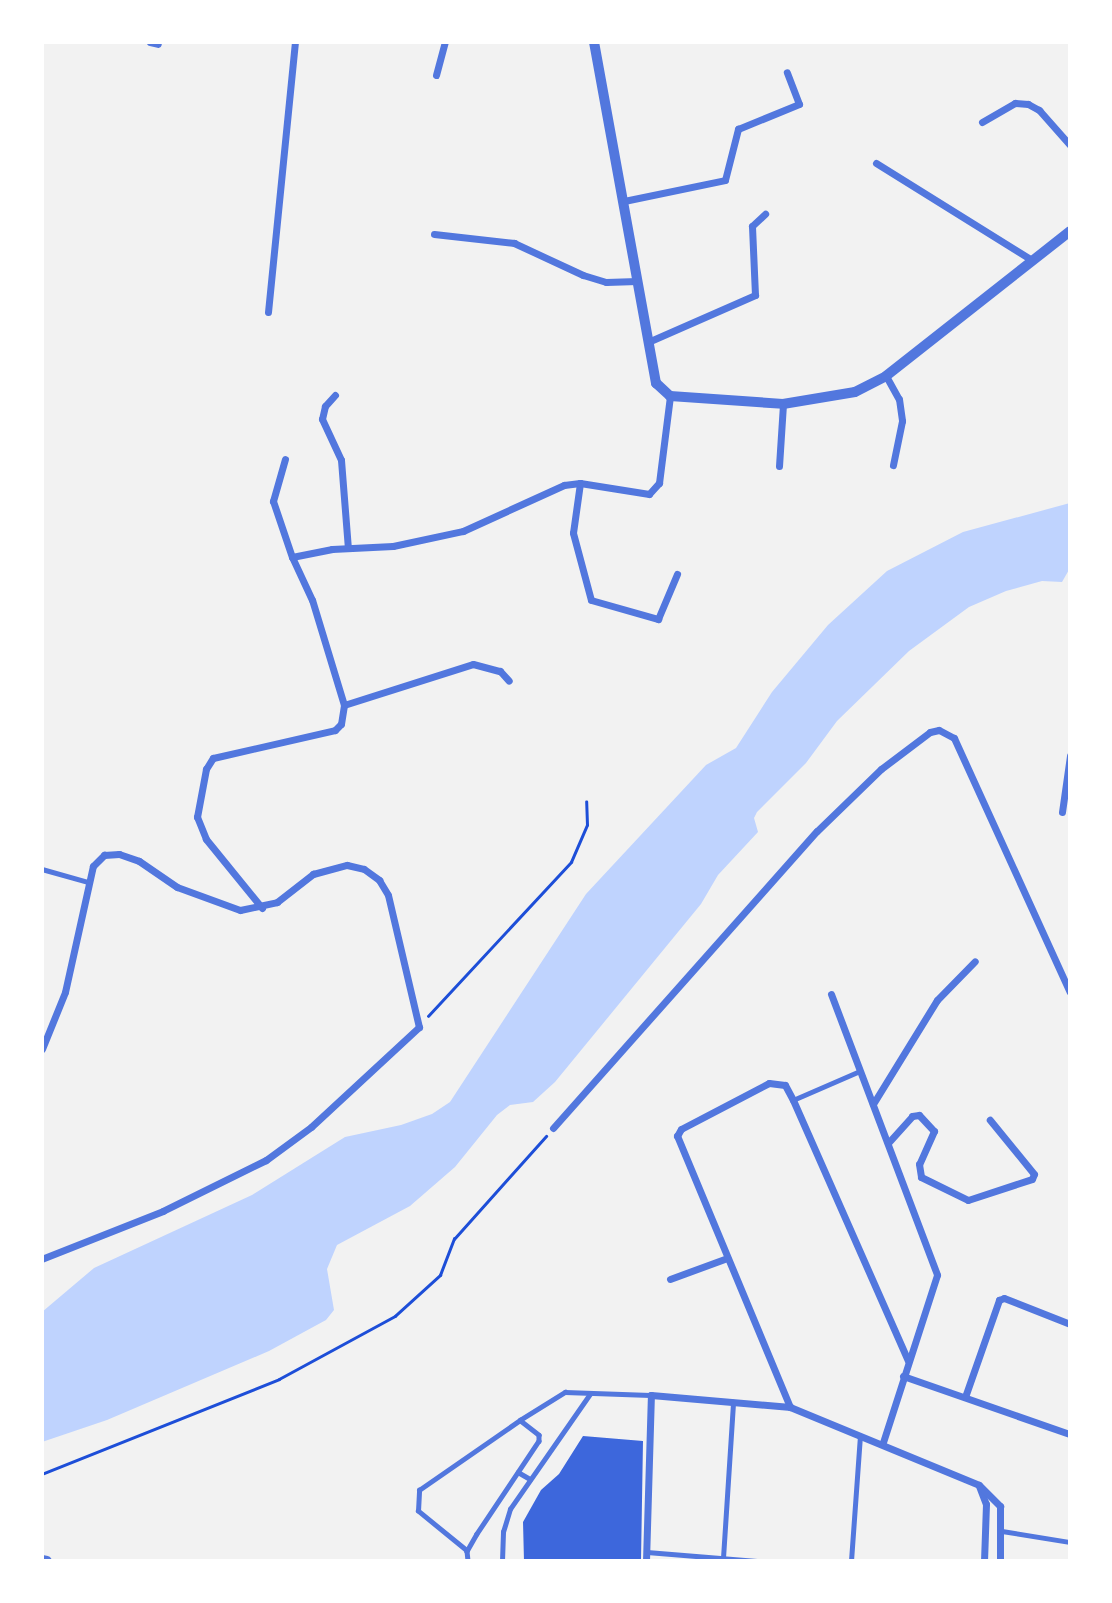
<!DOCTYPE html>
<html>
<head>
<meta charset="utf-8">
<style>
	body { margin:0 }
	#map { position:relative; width:1112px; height:1603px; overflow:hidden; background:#f2f2f2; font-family:Commissioner,sans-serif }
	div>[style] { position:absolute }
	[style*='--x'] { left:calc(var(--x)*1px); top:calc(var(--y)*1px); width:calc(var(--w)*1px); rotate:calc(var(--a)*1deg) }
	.water>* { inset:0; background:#bfd3fe }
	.building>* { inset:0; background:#3d67dc }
	.path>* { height:2.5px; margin:-1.25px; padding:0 1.25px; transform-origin:1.25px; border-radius:1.25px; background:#1d4ed8 }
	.service>* { height:4.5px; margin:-2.25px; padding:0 2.25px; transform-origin:2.25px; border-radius:2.25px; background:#5277de }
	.minor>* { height:7px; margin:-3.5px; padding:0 3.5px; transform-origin:3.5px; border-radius:3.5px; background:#5277de }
	.tertiary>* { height:10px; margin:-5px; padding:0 5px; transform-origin:5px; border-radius:5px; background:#5277de }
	span { translate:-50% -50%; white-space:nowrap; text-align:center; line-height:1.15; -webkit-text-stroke:5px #fff; paint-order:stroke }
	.frame { position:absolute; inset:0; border:44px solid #fff; pointer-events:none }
</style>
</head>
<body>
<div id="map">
	<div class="water">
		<div style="clip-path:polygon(1070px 503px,1070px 568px,1062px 582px,1042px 581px,1006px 591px,969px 607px,909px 651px,837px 721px,806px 763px,757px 812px,754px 818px,758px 832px,718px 875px,701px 904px,555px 1082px,533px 1102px,510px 1105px,497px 1115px,455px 1167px,410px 1206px,337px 1245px,327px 1269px,334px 1310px,326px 1320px,269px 1351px,107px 1420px,42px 1442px,42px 1312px,94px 1268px,252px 1195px,345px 1137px,401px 1125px,432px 1114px,450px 1102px,586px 894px,706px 765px,736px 748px,772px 692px,828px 625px,887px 571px,963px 532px)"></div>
	</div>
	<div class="building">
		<div style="clip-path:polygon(583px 1436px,643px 1441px,641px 1561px,524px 1561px,523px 1522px,541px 1490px,559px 1474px)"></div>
	</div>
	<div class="path">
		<div style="--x:428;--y:1016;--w:210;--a:-47.1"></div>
		<div style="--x:571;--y:862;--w:40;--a:-66.6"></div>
		<div style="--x:587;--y:825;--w:23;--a:-92"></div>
		<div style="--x:42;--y:1474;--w:255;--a:-21.8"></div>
		<div style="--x:279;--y:1379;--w:132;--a:-28.5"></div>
		<div style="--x:395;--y:1316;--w:61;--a:-42.3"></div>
		<div style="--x:440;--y:1275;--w:39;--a:-69"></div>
		<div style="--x:454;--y:1239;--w:138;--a:-48.2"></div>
	</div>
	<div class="service">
		<div style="--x:42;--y:869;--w:48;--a:15.8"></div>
		<div style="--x:793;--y:1100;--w:73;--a:-23.4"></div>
		<div style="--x:520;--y:1420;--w:53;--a:-31.9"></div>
		<div style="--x:565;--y:1392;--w:85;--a:2"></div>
		<div style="--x:518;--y:1472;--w:14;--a:30"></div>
		<div style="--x:1002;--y:1531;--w:69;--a:9.2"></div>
		<div style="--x:467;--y:1551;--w:63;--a:-140.8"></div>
		<div style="--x:418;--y:1511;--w:21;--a:-87"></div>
		<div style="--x:419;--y:1490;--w:123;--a:-34.7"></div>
		<div style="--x:520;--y:1420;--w:24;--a:38"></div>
		<div style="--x:539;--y:1435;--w:6;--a:90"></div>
		<div style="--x:539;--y:1441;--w:112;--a:123.7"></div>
		<div style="--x:477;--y:1534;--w:20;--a:120"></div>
		<div style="--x:467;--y:1551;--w:10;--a:84"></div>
		<div style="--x:647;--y:1552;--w:110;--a:4.7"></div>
		<div style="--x:723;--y:1558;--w:156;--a:-86.3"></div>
		<div style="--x:502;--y:1561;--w:29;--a:-88"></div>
		<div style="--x:503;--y:1532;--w:24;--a:-73"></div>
		<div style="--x:510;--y:1509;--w:140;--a:-55.2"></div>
		<div style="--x:851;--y:1561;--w:125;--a:-85.9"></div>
	</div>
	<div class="minor">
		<div style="--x:150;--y:42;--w:8;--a:14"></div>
		<div style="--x:436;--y:75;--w:34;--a:-75"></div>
		<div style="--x:982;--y:122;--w:38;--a:-30"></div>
		<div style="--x:1015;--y:103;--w:13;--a:4"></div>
		<div style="--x:1028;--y:104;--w:13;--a:29"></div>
		<div style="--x:1039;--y:110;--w:47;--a:48.5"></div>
		<div style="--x:876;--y:163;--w:184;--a:31.9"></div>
		<div style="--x:624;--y:201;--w:103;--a:-11.7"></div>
		<div style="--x:725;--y:180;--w:53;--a:-75.7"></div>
		<div style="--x:738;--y:129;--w:66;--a:-22.3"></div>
		<div style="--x:799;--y:104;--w:34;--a:-111"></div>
		<div style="--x:434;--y:234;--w:81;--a:6.4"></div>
		<div style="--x:514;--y:243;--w:76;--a:24.9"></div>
		<div style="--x:583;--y:275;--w:24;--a:17"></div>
		<div style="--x:606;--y:282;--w:31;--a:-2"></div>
		<div style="--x:268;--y:312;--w:271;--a:-84.3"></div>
		<div style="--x:648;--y:342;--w:117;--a:-23.7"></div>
		<div style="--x:755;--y:295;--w:69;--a:-92.5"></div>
		<div style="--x:752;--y:226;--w:18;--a:-43"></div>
		<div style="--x:886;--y:376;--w:26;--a:61"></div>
		<div style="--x:899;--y:399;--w:22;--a:82"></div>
		<div style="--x:902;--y:421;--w:45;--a:101.6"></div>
		<div style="--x:335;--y:395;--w:15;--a:132"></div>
		<div style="--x:325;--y:406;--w:13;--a:103"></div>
		<div style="--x:322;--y:419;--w:45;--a:65.1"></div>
		<div style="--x:341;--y:460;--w:88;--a:85.5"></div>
		<div style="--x:285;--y:459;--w:44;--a:105.9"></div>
		<div style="--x:273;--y:501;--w:59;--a:71.3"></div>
		<div style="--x:779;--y:466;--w:62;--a:-86.3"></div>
		<div style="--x:580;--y:483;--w:50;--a:98"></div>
		<div style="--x:573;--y:533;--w:69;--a:75"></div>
		<div style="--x:591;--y:600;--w:70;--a:15.8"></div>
		<div style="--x:658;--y:619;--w:49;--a:-67.1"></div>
		<div style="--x:344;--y:705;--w:135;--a:-17.6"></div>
		<div style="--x:473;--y:664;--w:28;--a:15"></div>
		<div style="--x:500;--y:671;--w:13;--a:48"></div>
		<div style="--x:1062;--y:812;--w:57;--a:-81.9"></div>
		<div style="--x:262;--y:908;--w:89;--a:-129.1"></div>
		<div style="--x:206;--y:839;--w:24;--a:-112"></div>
		<div style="--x:197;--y:817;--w:49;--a:-79.4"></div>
		<div style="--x:206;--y:769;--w:13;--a:-58"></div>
		<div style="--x:213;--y:758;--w:125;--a:-12.9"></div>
		<div style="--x:335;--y:730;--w:8;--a:-45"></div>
		<div style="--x:341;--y:724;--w:19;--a:-81"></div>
		<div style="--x:344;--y:705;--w:110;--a:-106.9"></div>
		<div style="--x:312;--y:600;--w:47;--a:-114.9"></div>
		<div style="--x:292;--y:557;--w:41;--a:-11.3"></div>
		<div style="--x:332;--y:549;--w:61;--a:-2.8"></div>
		<div style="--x:393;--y:546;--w:72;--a:-12.1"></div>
		<div style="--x:463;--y:531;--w:111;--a:-24.5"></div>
		<div style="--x:564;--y:485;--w:16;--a:-7"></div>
		<div style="--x:580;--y:483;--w:70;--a:9.1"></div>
		<div style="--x:649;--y:494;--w:15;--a:-48"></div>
		<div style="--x:659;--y:483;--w:88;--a:-82.8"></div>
		<div style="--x:831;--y:994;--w:300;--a:69.3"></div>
		<div style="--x:937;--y:1275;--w:176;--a:107.9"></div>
		<div style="--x:42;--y:1049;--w:61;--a:-68"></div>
		<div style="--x:65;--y:992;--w:129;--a:-77.5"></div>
		<div style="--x:93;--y:866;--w:16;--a:-45"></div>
		<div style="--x:104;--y:855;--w:15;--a:-4"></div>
		<div style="--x:119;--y:854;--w:21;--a:19"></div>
		<div style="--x:139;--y:861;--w:46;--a:34.4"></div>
		<div style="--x:177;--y:887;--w:67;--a:20.1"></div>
		<div style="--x:240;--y:910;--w:38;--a:-12"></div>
		<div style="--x:277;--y:902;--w:46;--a:-37.9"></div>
		<div style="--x:313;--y:874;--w:35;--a:-15"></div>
		<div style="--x:347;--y:865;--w:17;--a:13"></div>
		<div style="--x:364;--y:869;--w:19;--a:36"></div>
		<div style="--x:379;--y:880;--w:17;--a:59"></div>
		<div style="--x:388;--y:895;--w:136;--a:76.8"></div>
		<div style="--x:419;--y:1027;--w:147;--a:137.2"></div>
		<div style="--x:311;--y:1127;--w:56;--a:143.7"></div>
		<div style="--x:266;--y:1160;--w:115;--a:153.7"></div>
		<div style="--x:163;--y:1211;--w:130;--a:158.4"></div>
		<div style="--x:873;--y:1104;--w:122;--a:-58.4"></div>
		<div style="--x:937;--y:1000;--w:54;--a:-45.7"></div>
		<div style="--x:553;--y:1128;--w:397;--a:-48.4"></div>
		<div style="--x:817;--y:831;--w:89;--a:-44.1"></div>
		<div style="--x:881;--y:769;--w:61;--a:-37.1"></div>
		<div style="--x:930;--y:732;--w:9;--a:-13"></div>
		<div style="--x:939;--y:730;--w:17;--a:28"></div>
		<div style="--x:954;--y:738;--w:279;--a:65.5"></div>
		<div style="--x:888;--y:1143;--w:36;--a:-48"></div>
		<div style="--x:912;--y:1116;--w:7;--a:-8"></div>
		<div style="--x:919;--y:1115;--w:22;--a:47"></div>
		<div style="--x:934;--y:1131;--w:36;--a:114"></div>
		<div style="--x:919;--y:1164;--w:13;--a:81"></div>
		<div style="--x:921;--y:1177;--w:52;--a:26.1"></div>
		<div style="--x:968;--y:1200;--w:67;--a:-18.2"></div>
		<div style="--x:1032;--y:1179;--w:5;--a:-68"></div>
		<div style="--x:1034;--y:1174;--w:70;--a:-129.2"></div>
		<div style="--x:670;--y:1279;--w:61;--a:-20.2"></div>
		<div style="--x:903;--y:1376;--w:177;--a:19.2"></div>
		<div style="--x:965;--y:1397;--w:103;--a:-70.7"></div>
		<div style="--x:999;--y:1300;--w:5;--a:-22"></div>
		<div style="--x:1004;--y:1298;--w:71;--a:21.5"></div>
		<div style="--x:790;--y:1407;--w:294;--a:-112.6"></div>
		<div style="--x:677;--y:1136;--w:8;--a:-60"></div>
		<div style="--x:681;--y:1129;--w:99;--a:-27.6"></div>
		<div style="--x:769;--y:1083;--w:16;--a:7"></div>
		<div style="--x:785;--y:1085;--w:17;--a:62"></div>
		<div style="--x:793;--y:1100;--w:285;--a:66.2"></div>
		<div style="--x:979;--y:1486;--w:19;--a:69"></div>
		<div style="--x:986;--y:1504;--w:57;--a:92"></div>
		<div style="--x:646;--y:1561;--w:166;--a:-88.3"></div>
		<div style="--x:651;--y:1395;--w:140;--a:4.9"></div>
		<div style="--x:790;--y:1407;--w:204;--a:22.4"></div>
		<div style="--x:979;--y:1485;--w:30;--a:45"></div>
		<div style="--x:1000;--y:1506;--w:55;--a:90"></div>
	</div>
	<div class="tertiary">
		<div style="--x:594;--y:42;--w:347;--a:79.7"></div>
		<div style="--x:656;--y:383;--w:19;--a:43"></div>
		<div style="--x:670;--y:396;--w:113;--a:4"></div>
		<div style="--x:783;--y:404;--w:73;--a:-9.5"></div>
		<div style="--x:855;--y:392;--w:35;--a:-27"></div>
		<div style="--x:886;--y:376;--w:234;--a:-38.2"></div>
		<div style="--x:42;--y:1560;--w:5;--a:11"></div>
	</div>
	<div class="frame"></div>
</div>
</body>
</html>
